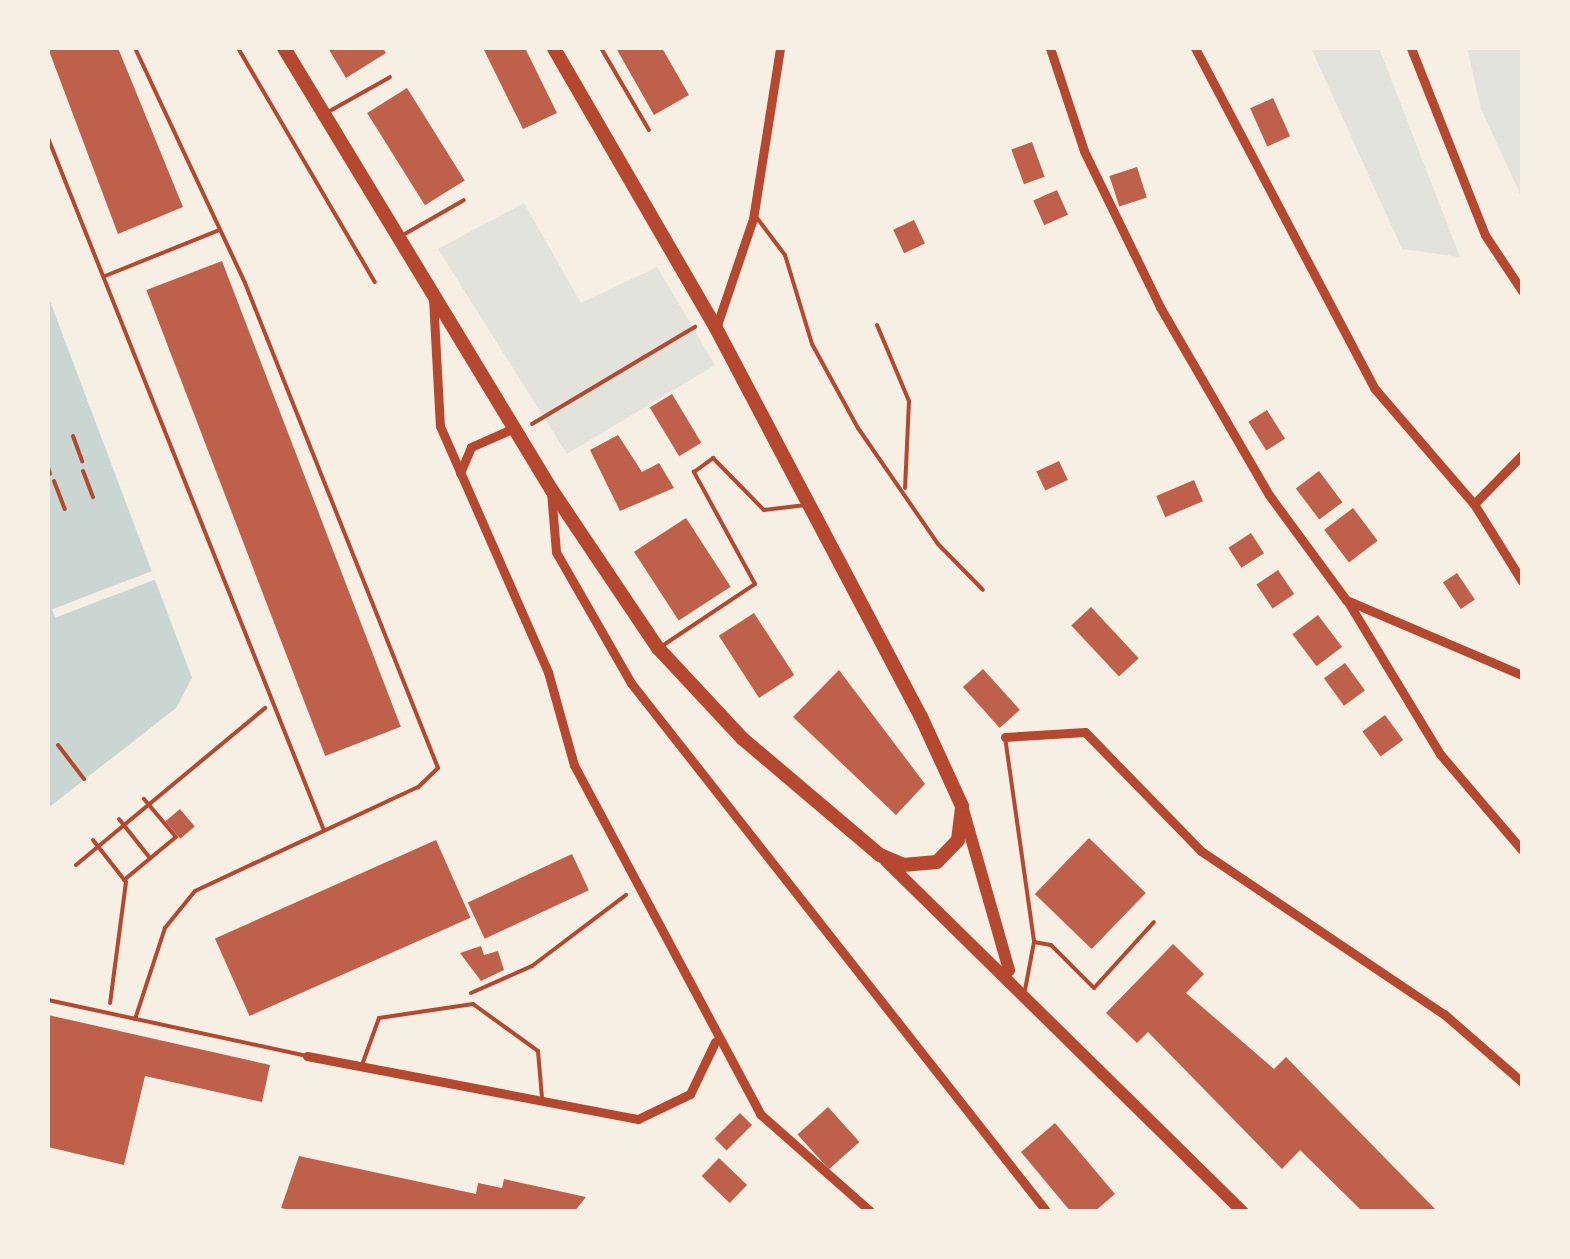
<!DOCTYPE html>
<html>
<head>
<meta charset="utf-8">
<style>
	body { margin:0 }
	#map { position:relative; width:1570px; height:1259px; overflow:hidden; background:#f6efe4; font-family:"IBM Plex Sans",sans-serif }
	div>[style] { position:absolute }
	[style*='--x'] { left:calc(var(--x)*1px); top:calc(var(--y)*1px); width:calc(var(--w)*1px); rotate:calc(var(--a)*1deg) }
	.green>* { inset:0; background:#e2e4dc }
	.water>* { inset:0; background:#c9d6d2 }
	.pier>* { inset:0; background:#f6efe4; transform-origin:0 0 }
	.building>* { inset:0; background:#bf614a; transform-origin:0 0 }
	.path>* { height:4px; margin:-2px; padding:0 2px; transform-origin:2px; border-radius:2px; background:#b5482f }
	.service>* { height:4px; margin:-2px; padding:0 2px; transform-origin:2px; border-radius:2px; background:#b5482f }
	.minor>* { height:9px; margin:-4.5px; padding:0 4.5px; transform-origin:4.5px; border-radius:4.5px; background:#b5482f }
	.secondary>* { height:12px; margin:-6px; padding:0 6px; transform-origin:6px; border-radius:6px; background:#b5482f }
	.primary>* { height:14px; margin:-7px; padding:0 7px; transform-origin:7px; border-radius:7px; background:#b5482f }
	span { translate:-50% -50%; white-space:nowrap; text-align:center; line-height:1.15; -webkit-text-stroke:10px #f6efe4; paint-order:stroke }
	.frame { position:absolute; inset:0; border:50px solid #f6efe4; pointer-events:none }
</style>
</head>
<body>
<div id="map">
	<div class="green">
		<div style="clip-path:polygon(1311px 48px,1379px 48px,1460px 257px,1402px 249px)"></div>
		<div style="clip-path:polygon(1467px 48px,1522px 48px,1522px 198px,1481px 109px)"></div>
		<div style="clip-path:polygon(524px 203px,581px 303px,657px 267px,715px 365px,567px 454px,438px 249px)"></div>
	</div>
	<div class="water">
		<div style="clip-path:polygon(48px 296px,192px 678px,176px 708px,48px 808px)"></div>
	</div>
	<div class="pier">
		<div style="left:152px;top:571px;width:9px;height:107px;rotate:69deg"></div>
	</div>
	<div class="building">
		<div style="clip-path:polygon(48px 48px,118px 48px,183px 207px,118px 234px)"></div>
		<div style="clip-path:polygon(328px 48px,383px 48px,386px 53px,346px 78px)"></div>
		<div style="clip-path:polygon(483px 48px,525px 48px,557px 113px,523px 129px)"></div>
		<div style="clip-path:polygon(616px 48px,662px 48px,689px 95px,654px 115px)"></div>
		<div style="left:407px;top:88px;width:109px;height:47px;rotate:58deg"></div>
		<div style="left:1273px;top:98px;width:42px;height:25px;rotate:66deg"></div>
		<div style="left:1032px;top:142px;width:37px;height:22px;rotate:70deg"></div>
		<div style="left:1137px;top:167px;width:32px;height:29px;rotate:72deg"></div>
		<div style="left:1057px;top:190px;width:27px;height:26px;rotate:66deg"></div>
		<div style="left:914px;top:220px;width:26px;height:23px;rotate:65deg"></div>
		<div style="left:222px;top:261px;width:499px;height:81px;rotate:69deg"></div>
		<div style="left:672px;top:394px;width:57px;height:26px;rotate:59deg"></div>
		<div style="left:1267px;top:410px;width:34px;height:22px;rotate:58deg"></div>
		<div style="clip-path:polygon(618px 435px,642px 472px,659px 463px,674px 488px,620px 511px,590px 450px)"></div>
		<div style="left:1059px;top:461px;width:21px;height:25px;rotate:65deg"></div>
		<div style="left:1319px;top:471px;width:39px;height:29px;rotate:53deg"></div>
		<div style="left:1194px;top:480px;width:23px;height:41px;rotate:67deg"></div>
		<div style="left:1353px;top:508px;width:41px;height:36px;rotate:53deg"></div>
		<div style="left:686px;top:518px;width:82px;height:62px;rotate:57deg"></div>
		<div style="left:1251px;top:533px;width:24px;height:27px;rotate:57deg"></div>
		<div style="left:1278px;top:570px;width:29px;height:26px;rotate:56deg"></div>
		<div style="left:1457px;top:573px;width:32px;height:17px;rotate:56deg"></div>
		<div style="left:1091px;top:607px;width:70px;height:27px;rotate:47deg"></div>
		<div style="left:754px;top:613px;width:74px;height:42px;rotate:57deg"></div>
		<div style="left:1318px;top:615px;width:40px;height:32px;rotate:53deg"></div>
		<div style="left:1345px;top:663px;width:34px;height:26px;rotate:54deg"></div>
		<div style="left:983px;top:669px;width:55px;height:27px;rotate:48deg"></div>
		<div style="clip-path:polygon(839px 670px,925px 784px,896px 815px,793px 717px)"></div>
		<div style="left:1385px;top:715px;width:31px;height:28px;rotate:54deg"></div>
		<div style="left:180px;top:809px;width:23px;height:19px;rotate:50deg"></div>
		<div style="left:1089px;top:838px;width:79px;height:78px;rotate:44deg"></div>
		<div style="left:436px;top:840px;width:85px;height:242px;rotate:66deg"></div>
		<div style="left:572px;top:854px;width:40px;height:115px;rotate:65deg"></div>
		<div style="clip-path:polygon(1173px 944px,1204px 974px,1186px 993px,1274px 1069px,1286px 1057px,1438px 1212px,1363px 1212px,1300px 1150px,1282px 1169px,1148px 1032px,1137px 1043px,1106px 1013px)"></div>
		<div style="clip-path:polygon(481px 946px,484px 955px,498px 951px,504px 970px,481px 981px,460px 953px)"></div>
		<div style="clip-path:polygon(48px 1015px,270px 1065px,262px 1102px,145px 1076px,124px 1165px,48px 1147px)"></div>
		<div style="left:828px;top:1107px;width:47px;height:41px;rotate:48deg"></div>
		<div style="left:740px;top:1113px;width:17px;height:36px;rotate:45deg"></div>
		<div style="clip-path:polygon(1055px 1123px,1115px 1194px,1094px 1212px,1071px 1212px,1021px 1152px)"></div>
		<div style="clip-path:polygon(299px 1156px,476px 1194px,478px 1183px,502px 1188px,504px 1179px,586px 1197px,574px 1212px,299px 1212px,281px 1208px)"></div>
		<div style="left:719px;top:1158px;width:39px;height:25px;rotate:44deg"></div>
	</div>
	<div class="path">
		<div style="--x:238;--y:48;--w:271;--a:59.7"></div>
		<div style="--x:601;--y:48;--w:95;--a:59.7"></div>
		<div style="--x:532;--y:424;--w:190;--a:-30.8"></div>
		<div style="--x:73;--y:436;--w:27;--a:70"></div>
		<div style="--x:48;--y:467;--w:7;--a:74"></div>
		<div style="--x:83;--y:471;--w:28;--a:69"></div>
		<div style="--x:54;--y:481;--w:30;--a:69"></div>
		<div style="--x:58;--y:745;--w:43;--a:52.6"></div>
		<div style="--x:119;--y:819;--w:50;--a:51.5"></div>
		<div style="--x:93;--y:840;--w:53;--a:51.8"></div>
		<div style="--x:126;--y:882;--w:122;--a:97.5"></div>
		<div style="--x:76;--y:865;--w:246;--a:-39.7"></div>
		<div style="--x:124;--y:880;--w:67;--a:-39.6"></div>
		<div style="--x:176;--y:837;--w:50;--a:-130.1"></div>
		<div style="--x:471;--y:993;--w:67;--a:-23.9"></div>
		<div style="--x:532;--y:966;--w:118;--a:-37.1"></div>
	</div>
	<div class="service">
		<div style="--x:135;--y:48;--w:259;--a:64.9"></div>
		<div style="--x:245;--y:283;--w:522;--a:68.3"></div>
		<div style="--x:438;--y:768;--w:28;--a:136"></div>
		<div style="--x:418;--y:787;--w:246;--a:155"></div>
		<div style="--x:195;--y:891;--w:48;--a:129"></div>
		<div style="--x:165;--y:928;--w:96;--a:108.2"></div>
		<div style="--x:328;--y:112;--w:71;--a:-29.4"></div>
		<div style="--x:48;--y:138;--w:743;--a:68.27"></div>
		<div style="--x:757;--y:218;--w:46;--a:52.9"></div>
		<div style="--x:785;--y:255;--w:93;--a:73.1"></div>
		<div style="--x:812;--y:344;--w:96;--a:61.3"></div>
		<div style="--x:858;--y:428;--w:141;--a:55.4"></div>
		<div style="--x:938;--y:544;--w:64;--a:45.6"></div>
		<div style="--x:403;--y:235;--w:70;--a:-29.8"></div>
		<div style="--x:105;--y:276;--w:121;--a:-21.9"></div>
		<div style="--x:877;--y:325;--w:82;--a:67.2"></div>
		<div style="--x:909;--y:401;--w:87;--a:92.6"></div>
		<div style="--x:662;--y:646;--w:112;--a:-33.7"></div>
		<div style="--x:755;--y:584;--w:128;--a:-118.6"></div>
		<div style="--x:694;--y:472;--w:24;--a:-36"></div>
		<div style="--x:713;--y:458;--w:73;--a:45.6"></div>
		<div style="--x:764;--y:510;--w:42;--a:-6.8"></div>
		<div style="--x:1005;--y:737;--w:207;--a:81.9"></div>
		<div style="--x:1034;--y:942;--w:49;--a:100.6"></div>
		<div style="--x:1034;--y:942;--w:17;--a:10"></div>
		<div style="--x:1051;--y:945;--w:61;--a:45"></div>
		<div style="--x:1094;--y:988;--w:89;--a:-47.7"></div>
		<div style="--x:48;--y:1000;--w:265;--a:12.2"></div>
		<div style="--x:362;--y:1065;--w:50;--a:-70.1"></div>
		<div style="--x:379;--y:1018;--w:95;--a:-8.5"></div>
		<div style="--x:473;--y:1004;--w:80;--a:35.9"></div>
		<div style="--x:538;--y:1051;--w:47;--a:85.1"></div>
	</div>
	<div class="minor">
		<div style="--x:1050;--y:48;--w:108;--a:71.7"></div>
		<div style="--x:1084;--y:151;--w:174;--a:64"></div>
		<div style="--x:1160;--y:307;--w:217;--a:59.9"></div>
		<div style="--x:1269;--y:495;--w:130;--a:53.7"></div>
		<div style="--x:1346;--y:600;--w:191;--a:23.1"></div>
		<div style="--x:1195;--y:48;--w:386;--a:62.2"></div>
		<div style="--x:1375;--y:389;--w:152;--a:49.3"></div>
		<div style="--x:1474;--y:504;--w:91;--a:58.1"></div>
		<div style="--x:1411;--y:48;--w:201;--a:68.4"></div>
		<div style="--x:1485;--y:235;--w:67;--a:56.5"></div>
		<div style="--x:433;--y:298;--w:128;--a:86.9"></div>
		<div style="--x:440;--y:426;--w:269;--a:66.3"></div>
		<div style="--x:548;--y:672;--w:97;--a:74.4"></div>
		<div style="--x:574;--y:765;--w:395;--a:61.9"></div>
		<div style="--x:760;--y:1114;--w:148;--a:41.4"></div>
		<div style="--x:716;--y:328;--w:115;--a:-71.3"></div>
		<div style="--x:753;--y:219;--w:173;--a:-81"></div>
		<div style="--x:460;--y:473;--w:28;--a:-67"></div>
		<div style="--x:471;--y:447;--w:47;--a:-23.8"></div>
		<div style="--x:551;--y:492;--w:60;--a:85.2"></div>
		<div style="--x:556;--y:552;--w:151;--a:60.2"></div>
		<div style="--x:631;--y:683;--w:673;--a:51.82"></div>
		<div style="--x:1474;--y:504;--w:69;--a:-45.6"></div>
		<div style="--x:1348;--y:602;--w:178;--a:58.8"></div>
		<div style="--x:1440;--y:754;--w:126;--a:49.5"></div>
		<div style="--x:1005;--y:737;--w:80;--a:-3.6"></div>
		<div style="--x:1085;--y:732;--w:166;--a:45.7"></div>
		<div style="--x:1201;--y:851;--w:293;--a:33.9"></div>
		<div style="--x:1444;--y:1014;--w:103;--a:41.1"></div>
		<div style="--x:307;--y:1056;--w:337;--a:10.8"></div>
		<div style="--x:638;--y:1119;--w:58;--a:-25.7"></div>
		<div style="--x:690;--y:1094;--w:58;--a:-64.3"></div>
	</div>
	<div class="secondary">
		<div style="--x:962;--y:806;--w:171;--a:74"></div>
		<div style="--x:885;--y:860;--w:502;--a:44.52"></div>
	</div>
	<div class="primary">
		<div style="--x:284;--y:48;--w:516;--a:58.81"></div>
		<div style="--x:551;--y:489;--w:192;--a:56.1"></div>
		<div style="--x:658;--y:648;--w:125;--a:47"></div>
		<div style="--x:743;--y:739;--w:180;--a:40.3"></div>
		<div style="--x:880;--y:855;--w:25;--a:23"></div>
		<div style="--x:903;--y:865;--w:34;--a:-5"></div>
		<div style="--x:937;--y:862;--w:30;--a:-46"></div>
		<div style="--x:958;--y:840;--w:34;--a:-83"></div>
		<div style="--x:962;--y:806;--w:98;--a:-114.7"></div>
		<div style="--x:921;--y:717;--w:440;--a:-117.8"></div>
		<div style="--x:716;--y:328;--w:323;--a:-120.1"></div>
	</div>
	<div class="frame"></div>
</div>
</body>
</html>
